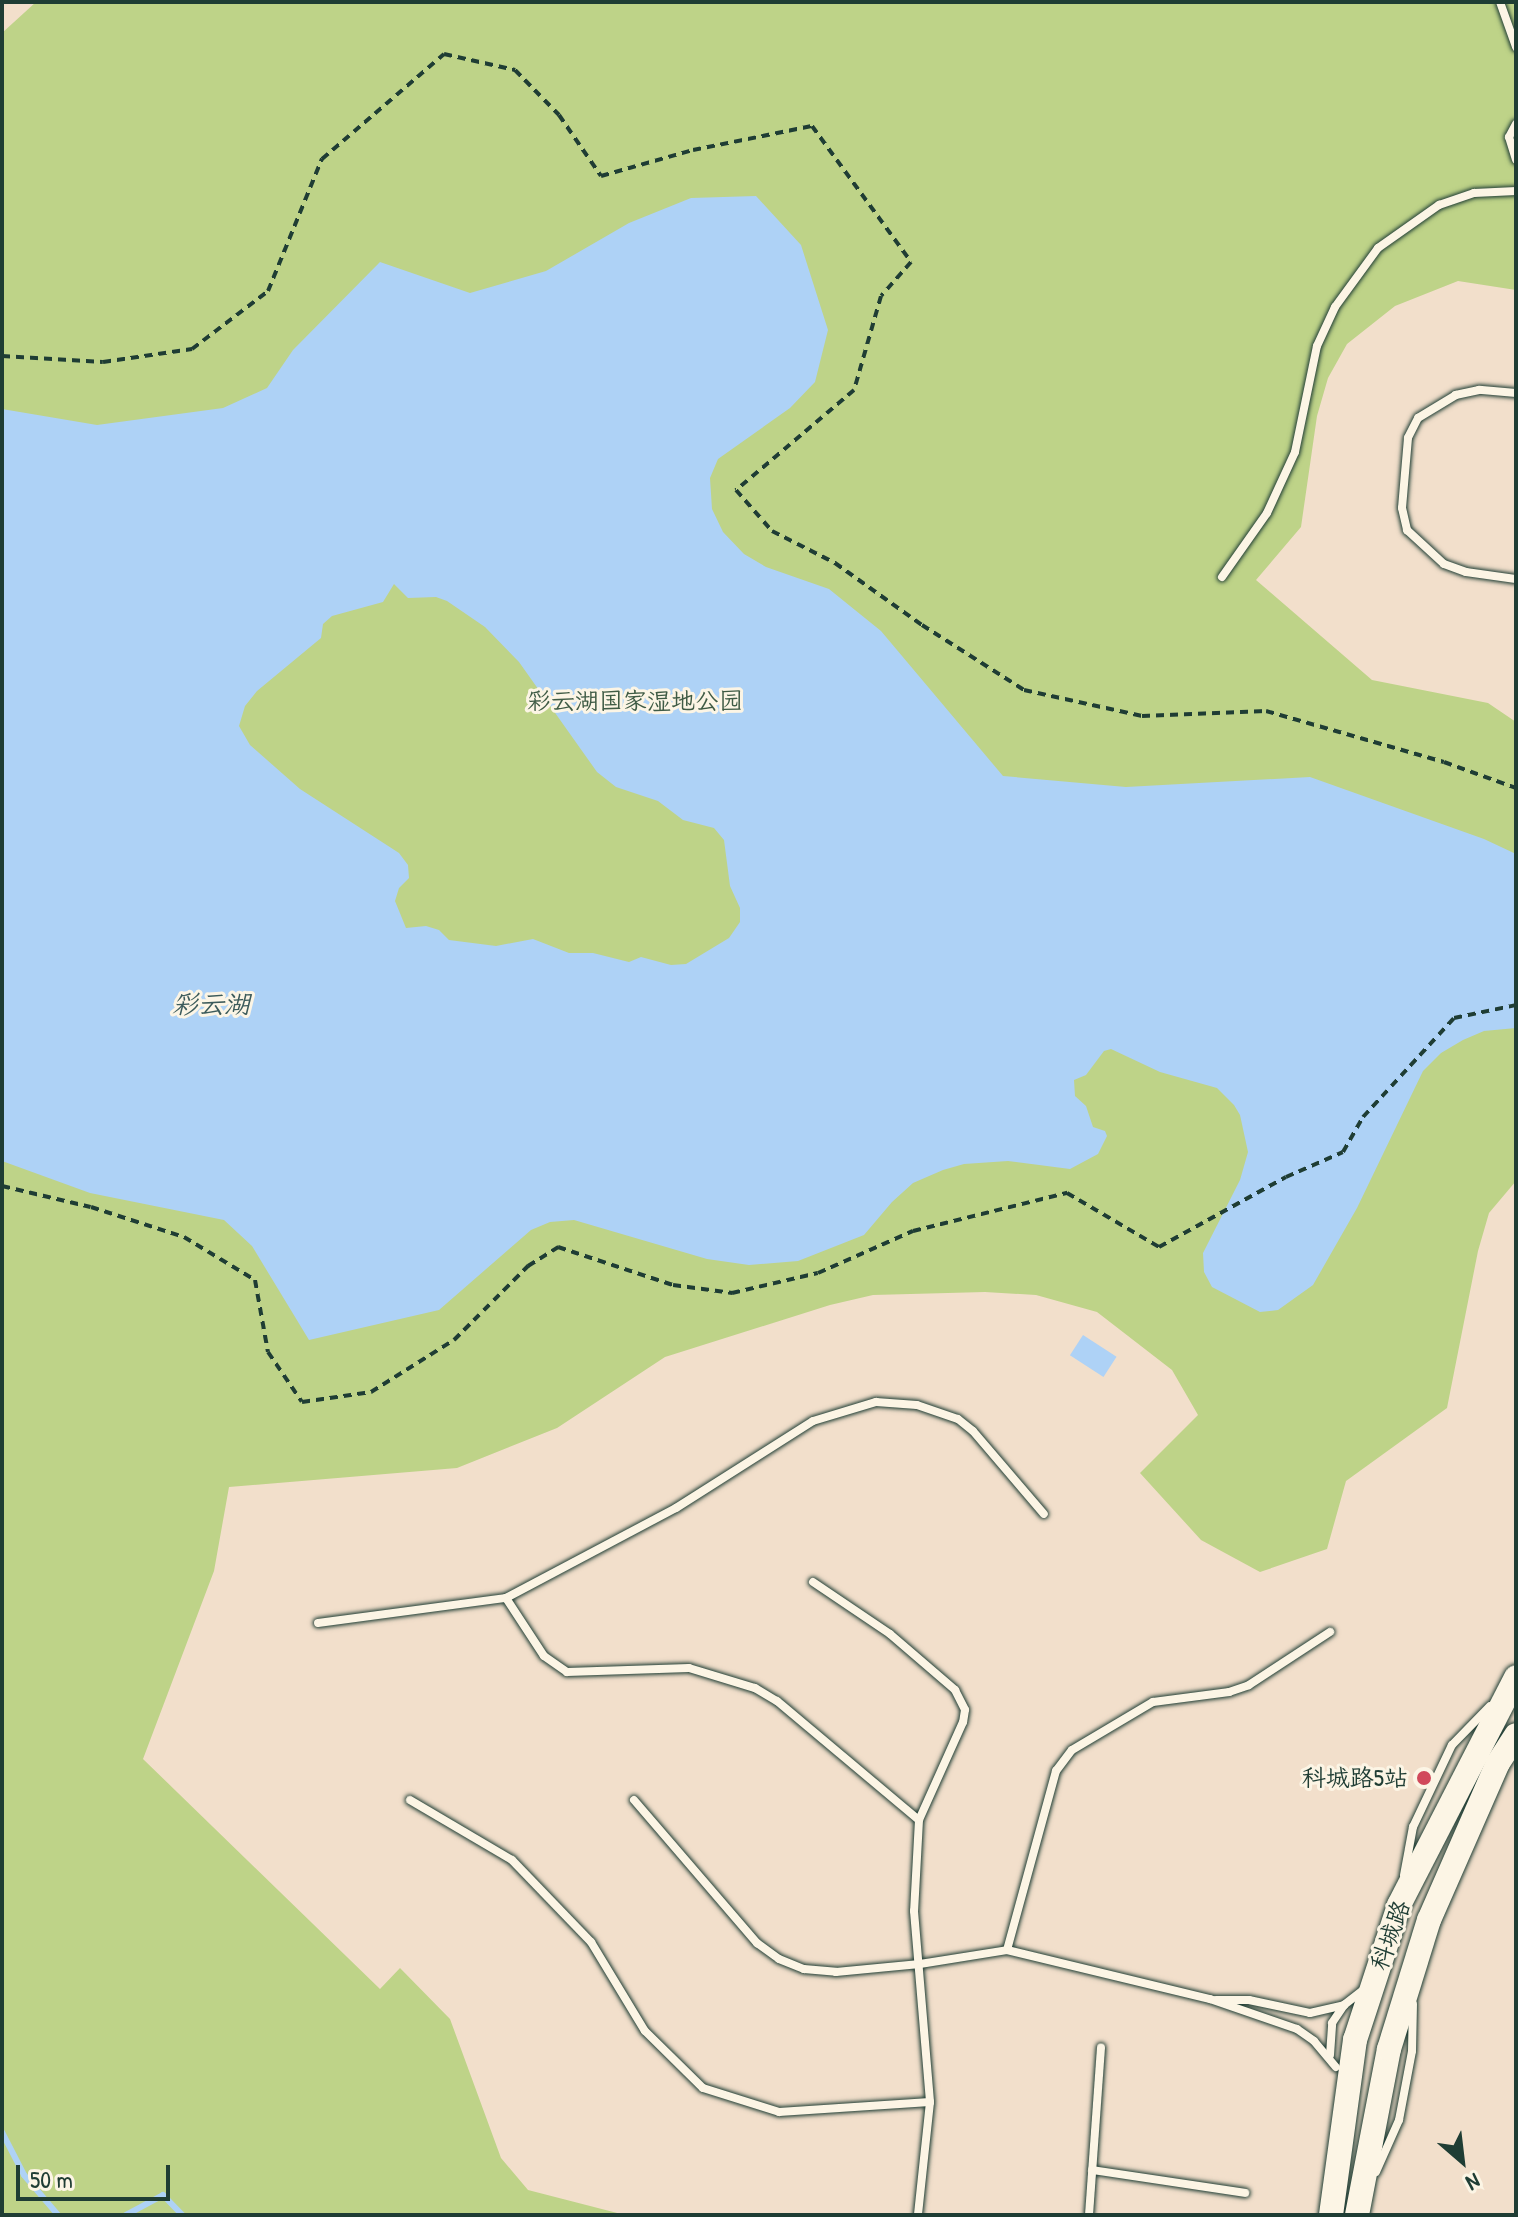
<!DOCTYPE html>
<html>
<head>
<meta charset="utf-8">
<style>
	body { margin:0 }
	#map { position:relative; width:1518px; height:2217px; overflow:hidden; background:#f2dfcb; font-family:"Patrick Hand","LXGW WenKai TC",sans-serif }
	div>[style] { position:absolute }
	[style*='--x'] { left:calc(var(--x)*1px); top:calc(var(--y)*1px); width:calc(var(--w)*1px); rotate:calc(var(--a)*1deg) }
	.green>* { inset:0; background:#bed388 }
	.water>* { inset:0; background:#aed2f6; transform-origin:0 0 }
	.stream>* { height:6px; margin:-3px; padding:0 3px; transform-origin:3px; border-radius:3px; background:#aed2f6 }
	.path>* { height:4px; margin-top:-2px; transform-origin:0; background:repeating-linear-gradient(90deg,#1f3d34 0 8px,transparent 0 14px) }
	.roads { filter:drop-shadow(0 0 2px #1f3d34) drop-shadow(0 0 2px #1f3d34) }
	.lane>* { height:8px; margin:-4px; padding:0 4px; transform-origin:4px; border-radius:4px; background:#fcf5e5 }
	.secondary>* { height:24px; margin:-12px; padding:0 12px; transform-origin:12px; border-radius:12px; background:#fcf5e5 }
	.dots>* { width:22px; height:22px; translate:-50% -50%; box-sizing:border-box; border:4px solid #fcf5e5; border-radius:50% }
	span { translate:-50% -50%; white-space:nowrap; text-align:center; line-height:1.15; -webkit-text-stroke:6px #fcf5e5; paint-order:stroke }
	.park-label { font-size:24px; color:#3f5b45 }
	.poi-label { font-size:24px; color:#1f3d34 }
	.right { translate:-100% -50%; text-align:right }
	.street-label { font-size:24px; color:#1f3d34 }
	.water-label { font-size:26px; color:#3c5b5b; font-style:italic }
	.frame { position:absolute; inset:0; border:4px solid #1f3d34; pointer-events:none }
	.north { position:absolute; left:1422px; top:2121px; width:80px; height:80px; -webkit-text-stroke:6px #fcf5e5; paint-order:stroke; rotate:152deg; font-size:22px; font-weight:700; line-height:32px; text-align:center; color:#1f3d34 }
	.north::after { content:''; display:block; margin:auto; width:28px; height:36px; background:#1f3d34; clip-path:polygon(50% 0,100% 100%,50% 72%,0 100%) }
	.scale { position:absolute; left:16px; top:2165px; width:154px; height:36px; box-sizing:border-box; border:4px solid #1f3d34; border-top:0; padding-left:10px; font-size:24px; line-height:28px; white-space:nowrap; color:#1f3d34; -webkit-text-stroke:6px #fcf5e5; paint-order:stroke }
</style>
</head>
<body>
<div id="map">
	<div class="green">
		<div style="clip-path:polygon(36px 2px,1516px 2px,1516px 290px,1458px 281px,1395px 306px,1347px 344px,1328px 378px,1317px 416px,1301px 527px,1256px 580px,1372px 680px,1488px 703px,1516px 722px,1516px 1181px,1489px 1213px,1478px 1251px,1447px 1408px,1346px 1481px,1327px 1549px,1260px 1572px,1201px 1540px,1140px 1473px,1198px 1415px,1172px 1370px,1097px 1312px,1036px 1295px,985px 1292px,873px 1295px,830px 1305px,665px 1357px,557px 1428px,457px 1468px,229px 1487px,214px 1571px,143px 1759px,380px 1989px,400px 1968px,450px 2019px,501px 2158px,528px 2190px,625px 2215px,2px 2215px,2px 33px)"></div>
	</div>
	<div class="water">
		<div style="clip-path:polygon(evenodd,756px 196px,801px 245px,828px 330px,815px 382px,790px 408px,718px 459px,710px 478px,712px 509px,723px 532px,744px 554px,766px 567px,829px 589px,881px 631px,1003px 776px,1126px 787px,1310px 777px,1484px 839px,1516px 854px,1516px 1028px,1484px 1031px,1463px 1040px,1441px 1053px,1423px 1071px,1357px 1208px,1313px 1285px,1278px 1310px,1260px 1312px,1212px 1287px,1204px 1272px,1203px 1253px,1240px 1180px,1248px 1152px,1240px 1115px,1234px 1105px,1217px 1088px,1160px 1072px,1111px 1049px,1104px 1051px,1086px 1075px,1074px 1080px,1075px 1096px,1086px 1106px,1093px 1127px,1105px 1131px,1107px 1136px,1098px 1154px,1070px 1169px,1008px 1161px,964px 1164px,943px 1170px,913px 1183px,892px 1202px,864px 1235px,798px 1261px,749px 1265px,707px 1259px,574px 1220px,550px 1222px,531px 1230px,439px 1310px,309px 1340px,252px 1246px,224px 1220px,90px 1193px,2px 1161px,2px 409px,97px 425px,223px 408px,267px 388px,293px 350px,380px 262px,470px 293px,546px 271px,629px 223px,691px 198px,756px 196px,394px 584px,408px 598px,436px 597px,447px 601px,485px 627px,519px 662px,597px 772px,616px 787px,658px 801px,683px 820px,714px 828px,724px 840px,730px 886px,740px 908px,740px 922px,729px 938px,686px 964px,671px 965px,641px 957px,629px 962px,593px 953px,569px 953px,533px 939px,496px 946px,449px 940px,439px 930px,426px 926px,406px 928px,395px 901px,399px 888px,409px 878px,408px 865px,399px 853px,300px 789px,250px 745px,239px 726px,245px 706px,257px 691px,321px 638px,323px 624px,332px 616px,383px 602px,394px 584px)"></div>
		<div style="left:1083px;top:1335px;width:40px;height:24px;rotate:33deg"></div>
	</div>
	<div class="stream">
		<div style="--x:2;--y:2132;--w:48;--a:62.9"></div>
		<div style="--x:24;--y:2175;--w:52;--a:49.6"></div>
		<div style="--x:126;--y:2215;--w:42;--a:-28.4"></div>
		<div style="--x:163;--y:2195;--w:28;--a:46"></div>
	</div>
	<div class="path">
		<div style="--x:2;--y:356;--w:101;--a:3.4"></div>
		<div style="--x:103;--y:362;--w:90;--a:-8.3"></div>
		<div style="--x:192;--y:349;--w:96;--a:-37.3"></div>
		<div style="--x:268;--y:291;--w:143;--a:-67.8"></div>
		<div style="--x:322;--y:159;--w:161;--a:-40.7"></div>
		<div style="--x:444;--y:54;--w:73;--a:12.7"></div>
		<div style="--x:515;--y:70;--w:63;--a:45.6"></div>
		<div style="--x:559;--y:115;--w:74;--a:55.5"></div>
		<div style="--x:601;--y:176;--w:96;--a:-15.8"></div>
		<div style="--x:693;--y:150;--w:121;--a:-11.4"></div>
		<div style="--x:812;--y:126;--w:168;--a:53.9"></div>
		<div style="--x:911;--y:262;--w:45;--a:131.4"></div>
		<div style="--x:881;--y:296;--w:98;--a:106"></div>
		<div style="--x:854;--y:390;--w:155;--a:139.7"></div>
		<div style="--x:736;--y:490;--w:55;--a:48.7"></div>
		<div style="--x:772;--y:531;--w:71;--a:26.9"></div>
		<div style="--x:835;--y:563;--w:107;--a:35.5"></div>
		<div style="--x:922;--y:625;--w:121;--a:32.5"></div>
		<div style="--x:1024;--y:690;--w:121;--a:12.4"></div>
		<div style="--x:1142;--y:716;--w:124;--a:-2.3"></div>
		<div style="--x:1266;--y:711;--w:185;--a:16"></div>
		<div style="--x:1444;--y:762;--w:77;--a:19.9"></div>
		<div style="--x:2;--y:1186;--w:91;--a:13.3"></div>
		<div style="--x:91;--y:1207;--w:98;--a:17.9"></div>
		<div style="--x:184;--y:1237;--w:83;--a:31.2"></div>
		<div style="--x:255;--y:1280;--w:73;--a:79.8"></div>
		<div style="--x:268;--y:1352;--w:60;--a:55.8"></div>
		<div style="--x:302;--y:1402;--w:70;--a:-8.2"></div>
		<div style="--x:371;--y:1392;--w:98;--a:-32.1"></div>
		<div style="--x:454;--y:1340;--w:105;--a:-45"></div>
		<div style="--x:528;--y:1266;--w:36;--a:-32"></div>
		<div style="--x:558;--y:1247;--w:121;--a:18.3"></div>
		<div style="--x:673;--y:1285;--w:60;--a:7.7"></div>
		<div style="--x:732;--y:1293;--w:88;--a:-13.1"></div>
		<div style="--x:818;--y:1273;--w:104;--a:-23.9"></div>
		<div style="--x:913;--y:1231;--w:159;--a:-13.9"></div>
		<div style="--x:1067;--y:1193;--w:107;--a:30.4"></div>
		<div style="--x:1159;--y:1247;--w:145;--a:-28.9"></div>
		<div style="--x:1286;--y:1177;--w:62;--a:-23.7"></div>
		<div style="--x:1343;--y:1152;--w:40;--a:-60.3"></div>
		<div style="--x:1363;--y:1117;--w:134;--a:-47.4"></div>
		<div style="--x:1454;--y:1018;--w:63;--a:-11.8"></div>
	</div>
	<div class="roads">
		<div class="lane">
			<div style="--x:1500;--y:2;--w:48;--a:70.4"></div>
			<div style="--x:1516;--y:124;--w:15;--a:118"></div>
			<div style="--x:1509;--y:137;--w:24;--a:73"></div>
			<div style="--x:1516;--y:393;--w:37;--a:-175"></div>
			<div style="--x:1479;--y:390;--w:24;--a:168"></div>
			<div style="--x:1456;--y:395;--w:44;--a:148.8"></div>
			<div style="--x:1418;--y:418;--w:22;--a:117"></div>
			<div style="--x:1408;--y:438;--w:70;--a:94.9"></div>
			<div style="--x:1402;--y:508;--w:23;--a:77"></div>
			<div style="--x:1407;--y:530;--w:50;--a:42.6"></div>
			<div style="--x:1444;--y:564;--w:23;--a:20"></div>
			<div style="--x:1466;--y:572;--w:50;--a:8"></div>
			<div style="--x:1222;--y:577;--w:78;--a:-54.9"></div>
			<div style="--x:1267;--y:513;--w:67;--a:-65.3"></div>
			<div style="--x:1295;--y:452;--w:108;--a:-78.3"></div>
			<div style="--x:1317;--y:346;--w:43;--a:-65.2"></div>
			<div style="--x:1335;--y:307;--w:73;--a:-53.9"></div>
			<div style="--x:1378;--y:248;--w:75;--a:-35.2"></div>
			<div style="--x:1439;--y:205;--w:37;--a:-19"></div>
			<div style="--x:1474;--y:193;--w:42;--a:-2.7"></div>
			<div style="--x:813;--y:1582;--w:93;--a:34"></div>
			<div style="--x:890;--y:1634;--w:86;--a:40.7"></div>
			<div style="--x:955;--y:1690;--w:22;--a:63"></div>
			<div style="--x:965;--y:1710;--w:12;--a:99"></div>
			<div style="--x:963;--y:1722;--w:107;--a:114.2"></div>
			<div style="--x:919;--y:1820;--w:91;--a:93.1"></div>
			<div style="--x:914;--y:1911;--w:192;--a:85.2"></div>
			<div style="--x:930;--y:2102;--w:114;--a:96.1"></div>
			<div style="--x:506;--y:1598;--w:192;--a:-27.9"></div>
			<div style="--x:676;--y:1508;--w:162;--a:-32.4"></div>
			<div style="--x:813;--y:1421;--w:66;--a:-16.8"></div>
			<div style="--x:876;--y:1402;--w:41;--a:4.2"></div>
			<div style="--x:917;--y:1405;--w:43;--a:18.9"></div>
			<div style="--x:958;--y:1419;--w:19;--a:39"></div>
			<div style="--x:973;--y:1431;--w:109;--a:49.5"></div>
			<div style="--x:318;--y:1623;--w:190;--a:-7.6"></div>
			<div style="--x:506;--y:1598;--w:69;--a:56.8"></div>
			<div style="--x:544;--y:1656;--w:28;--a:35"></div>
			<div style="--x:567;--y:1672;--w:122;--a:-1.9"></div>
			<div style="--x:689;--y:1668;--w:69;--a:16.9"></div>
			<div style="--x:755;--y:1688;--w:26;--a:31"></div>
			<div style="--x:777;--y:1701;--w:185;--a:40"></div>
			<div style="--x:410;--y:1800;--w:118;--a:30.5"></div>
			<div style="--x:512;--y:1860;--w:114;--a:46.1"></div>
			<div style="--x:591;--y:1942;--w:104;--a:58.8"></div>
			<div style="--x:645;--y:2031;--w:81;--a:44.5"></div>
			<div style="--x:703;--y:2088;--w:80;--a:17.5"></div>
			<div style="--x:779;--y:2112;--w:151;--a:-3.8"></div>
			<div style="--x:634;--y:1800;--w:189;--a:49.3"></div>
			<div style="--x:757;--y:1943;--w:27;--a:36"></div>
			<div style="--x:779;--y:1959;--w:27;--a:22"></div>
			<div style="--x:804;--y:1969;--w:32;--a:5"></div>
			<div style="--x:836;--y:1972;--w:84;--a:-5.4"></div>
			<div style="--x:920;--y:1964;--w:88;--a:-9.1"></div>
			<div style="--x:1007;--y:1950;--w:209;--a:13.6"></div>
			<div style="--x:1210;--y:1999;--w:92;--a:19"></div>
			<div style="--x:1297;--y:2029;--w:21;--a:35"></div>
			<div style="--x:1314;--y:2041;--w:34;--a:50"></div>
			<div style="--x:1404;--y:1875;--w:49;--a:-79.4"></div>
			<div style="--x:1413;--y:1827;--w:91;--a:-64.6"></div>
			<div style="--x:1452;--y:1745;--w:54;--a:-45.7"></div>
			<div style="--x:1007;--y:1950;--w:186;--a:-74.7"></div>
			<div style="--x:1056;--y:1771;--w:26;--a:-53"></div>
			<div style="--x:1072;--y:1750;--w:94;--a:-30.7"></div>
			<div style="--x:1153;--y:1702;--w:77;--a:-7.5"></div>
			<div style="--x:1229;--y:1692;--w:21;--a:-19"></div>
			<div style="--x:1249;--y:1685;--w:97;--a:-33.2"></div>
			<div style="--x:1216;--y:2000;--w:33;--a:0"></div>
			<div style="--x:1249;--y:2000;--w:62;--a:12"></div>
			<div style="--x:1310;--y:2013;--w:35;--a:-13"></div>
			<div style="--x:1330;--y:2055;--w:32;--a:-86"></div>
			<div style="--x:1332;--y:2023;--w:22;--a:-56"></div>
			<div style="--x:1344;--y:2005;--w:24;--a:-38"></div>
			<div style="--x:1092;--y:2170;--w:155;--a:8.5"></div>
			<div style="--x:1376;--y:2172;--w:57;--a:-66.1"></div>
			<div style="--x:1399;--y:2120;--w:70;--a:-79.3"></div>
			<div style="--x:1412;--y:2051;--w:47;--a:-88.8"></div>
			<div style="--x:1089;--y:2215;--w:168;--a:-85.9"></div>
		</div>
		<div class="secondary">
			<div style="--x:1331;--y:2215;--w:177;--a:-82.2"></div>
			<div style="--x:1355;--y:2040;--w:142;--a:-71.9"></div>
			<div style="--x:1399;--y:1905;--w:256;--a:-62.8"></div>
			<div style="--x:1357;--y:2215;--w:169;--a:-79.1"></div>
			<div style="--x:1389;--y:2049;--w:135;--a:-72.8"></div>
			<div style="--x:1429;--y:1920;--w:171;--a:-66.3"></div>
			<div style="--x:1498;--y:1763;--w:33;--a:-57"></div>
		</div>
	</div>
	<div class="dots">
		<div style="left:1424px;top:1778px;background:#d1495b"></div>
	</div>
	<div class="park-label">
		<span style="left:635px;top:701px">彩云湖国家湿地公园</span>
	</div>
	<div class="poi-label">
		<span class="right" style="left:1408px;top:1778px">科城路5站</span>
	</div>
	<div class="street-label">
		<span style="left:1390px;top:1935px;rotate:-70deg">科城路</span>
	</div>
	<div class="water-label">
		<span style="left:211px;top:1004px">彩云湖</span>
	</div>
	<div class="frame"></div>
	<div class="north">N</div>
	<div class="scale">50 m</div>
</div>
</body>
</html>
